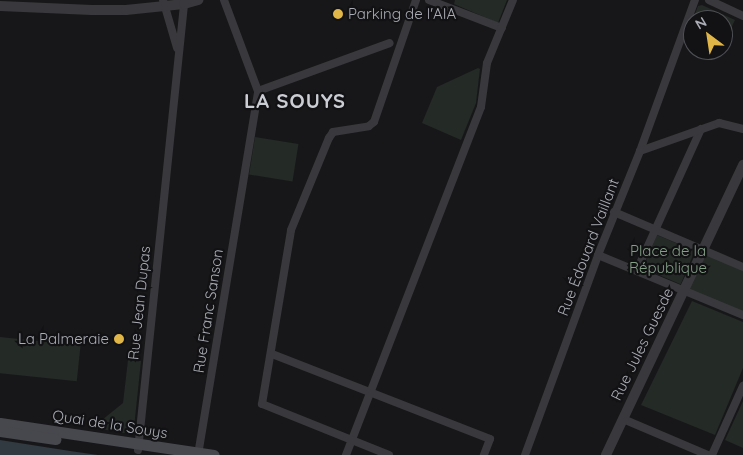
<!DOCTYPE html>
<html>
<head>
<meta charset="utf-8">
<style>
	body { margin:0 }
	#map { position:relative; width:743px; height:455px; overflow:hidden; background:#171719; font-family:Quicksand,sans-serif }
	div>[style] { position:absolute }
	[style*='--x'] { left:calc(var(--x)*1px); top:calc(var(--y)*1px); width:calc(var(--w)*1px); rotate:calc(var(--a)*1deg) }
	.green>* { inset:0; background:#242a25; transform-origin:0 0 }
	.water>* { inset:0; background:#313941 }
	.minor>* { height:8px; margin:-4px; padding:0 4px; transform-origin:4px; border-radius:4px; background:#39393d }
	.tertiary>* { height:10px; margin:-5px; padding:0 5px; transform-origin:5px; border-radius:5px; background:#39393d }
	.secondary>* { height:11px; margin:-5.5px; padding:0 5.5px; transform-origin:5.5px; border-radius:5.5px; background:#47484d }
	.dots>* { width:14px; height:14px; translate:-50% -50%; box-sizing:border-box; border:2px solid #121214; border-radius:50% }
	span { translate:-50% -50%; white-space:nowrap; text-align:center; line-height:1.15; -webkit-text-stroke:4.5px #121214; paint-order:stroke }
	.poi-label { font-size:15px; color:#abaeb7 }
	.left { translate:0 -50%; text-align:left }
	.right { translate:-100% -50%; text-align:right }
	.street-label { font-size:15px; color:#abaeb7 }
	.park-label { font-size:15px; color:#84a087 }
	.district-label { font-size:20px; color:#cbcdd4; font-weight:700; letter-spacing:1px }
	.north { position:absolute; left:683px; top:10px; width:50px; height:50px; box-sizing:border-box; background:#121214; border:1px solid #4f5055; border-radius:50%; rotate:329deg; font-size:14px; font-weight:700; line-height:20px; text-align:center; color:#abaeb7 }
	.north::after { content:''; display:block; margin:auto; width:18px; height:22px; background:#e0b648; clip-path:polygon(50% 0,100% 100%,50% 72%,0 100%) }
</style>
</head>
<body>
<div id="map">
	<div class="green">
		<div style="clip-path:polygon(455px 0,507px 0,498px 23px,454px 4px)"></div>
		<div style="clip-path:polygon(702px 5px,735px 20px,726px 39px,723px 38px,723px 20px,706px 20px,706px 18px,695px 14px,698px 6px)"></div>
		<div style="clip-path:polygon(478px 68px,480px 69px,476px 103px,461px 140px,422px 123px,437px 87px)"></div>
		<div style="left:255px;top:137px;width:44px;height:38px;rotate:9deg"></div>
		<div style="left:657px;top:235px;width:41px;height:36px;rotate:23deg"></div>
		<div style="clip-path:polygon(706px 254px,743px 268px,743px 314px,690px 292px,689px 287px)"></div>
		<div style="clip-path:polygon(692px 301px,743px 322px,743px 368px,715px 435px,641px 405px)"></div>
		<div style="left:0;top:337px;width:81px;height:36px;rotate:6deg"></div>
		<div style="clip-path:polygon(128px 360px,141px 361px,134px 428px,124px 433px,101px 429px,102px 420px,123px 403px)"></div>
		<div style="clip-path:polygon(743px 401px,743px 448px,725px 440px)"></div>
	</div>
	<div class="water">
		<div style="clip-path:polygon(0 440px,70px 451px,98px 455px,0 455px)"></div>
	</div>
	<div class="minor">
		<div style="--x:163;--y:0;--w:50;--a:73.7"></div>
		<div style="--x:429;--y:0;--w:78;--a:21"></div>
		<div style="--x:709;--y:0;--w:38;--a:25"></div>
		<div style="--x:258;--y:91;--w:140;--a:-20"></div>
		<div style="--x:640;--y:151;--w:161;--a:-70"></div>
		<div style="--x:614;--y:212;--w:140;--a:23.1"></div>
		<div style="--x:598;--y:255;--w:157;--a:22.5"></div>
		<div style="--x:637;--y:270;--w:155;--a:-65.6"></div>
		<div style="--x:272;--y:354;--w:234;--a:21.3"></div>
		<div style="--x:490;--y:439;--w:17;--a:111"></div>
		<div style="--x:623;--y:419;--w:92;--a:23"></div>
		<div style="--x:138;--y:450;--w:448;--a:-84.1"></div>
		<div style="--x:198;--y:455;--w:369;--a:-80.6"></div>
		<div style="--x:258;--y:91;--w:97;--a:-110.5"></div>
		<div style="--x:346;--y:455;--w:373;--a:-68.8"></div>
		<div style="--x:481;--y:107;--w:44;--a:-82.2"></div>
		<div style="--x:487;--y:63;--w:68;--a:-67.6"></div>
		<div style="--x:389;--y:455;--w:137;--a:-158.1"></div>
		<div style="--x:262;--y:404;--w:176;--a:-80.5"></div>
		<div style="--x:291;--y:230;--w:100;--a:-67.6"></div>
		<div style="--x:329;--y:138;--w:7;--a:-56"></div>
		<div style="--x:333;--y:132;--w:36;--a:-9"></div>
		<div style="--x:369;--y:126;--w:6;--a:-39"></div>
		<div style="--x:374;--y:122;--w:129;--a:-71"></div>
		<div style="--x:525;--y:455;--w:213;--a:-69.9"></div>
		<div style="--x:598;--y:255;--w:112;--a:-68"></div>
		<div style="--x:640;--y:151;--w:84;--a:-19.5"></div>
		<div style="--x:719;--y:123;--w:25;--a:14"></div>
		<div style="--x:712;--y:455;--w:76;--a:-65.8"></div>
	</div>
	<div class="tertiary">
		<div style="--x:0;--y:6;--w:92;--a:2.5"></div>
		<div style="--x:92;--y:10;--w:34;--a:0"></div>
		<div style="--x:126;--y:10;--w:58;--a:-5.9"></div>
		<div style="--x:184;--y:4;--w:15;--a:-16"></div>
		<div style="--x:606;--y:455;--w:321;--a:-64.7"></div>
	</div>
	<div class="secondary">
		<div style="--x:0;--y:423;--w:216;--a:8.5"></div>
		<div style="--x:0;--y:431;--w:56;--a:8.3"></div>
	</div>
	<div class="dots">
		<div style="left:338px;top:14px;background:#e0b648"></div>
		<div style="left:119px;top:339px;background:#e0b648"></div>
	</div>
	<div class="poi-label">
		<span class="left" style="left:348px;top:14px">Parking de l'AIA</span>
		<span class="right" style="left:109px;top:339px">La Palmeraie</span>
	</div>
	<div class="street-label">
		<span style="left:588px;top:247px;rotate:-69deg">Rue Édouard Vaillant</span>
		<span style="left:139px;top:303px;rotate:-84deg">Rue Jean Dupas</span>
		<span style="left:208px;top:311px;rotate:-81deg">Rue Franc Sanson</span>
		<span style="left:642px;top:344px;rotate:-64deg">Rue Jules Guesde</span>
		<span style="left:110px;top:424px;rotate:9deg">Quai de la Souys</span>
	</div>
	<div class="park-label">
		<span style="left:668px;top:259px">Place de la<br>République</span>
	</div>
	<div class="district-label">
		<span style="left:295px;top:100px">LA SOUYS</span>
	</div>
	<div class="north">N</div>
</div>
</body>
</html>
